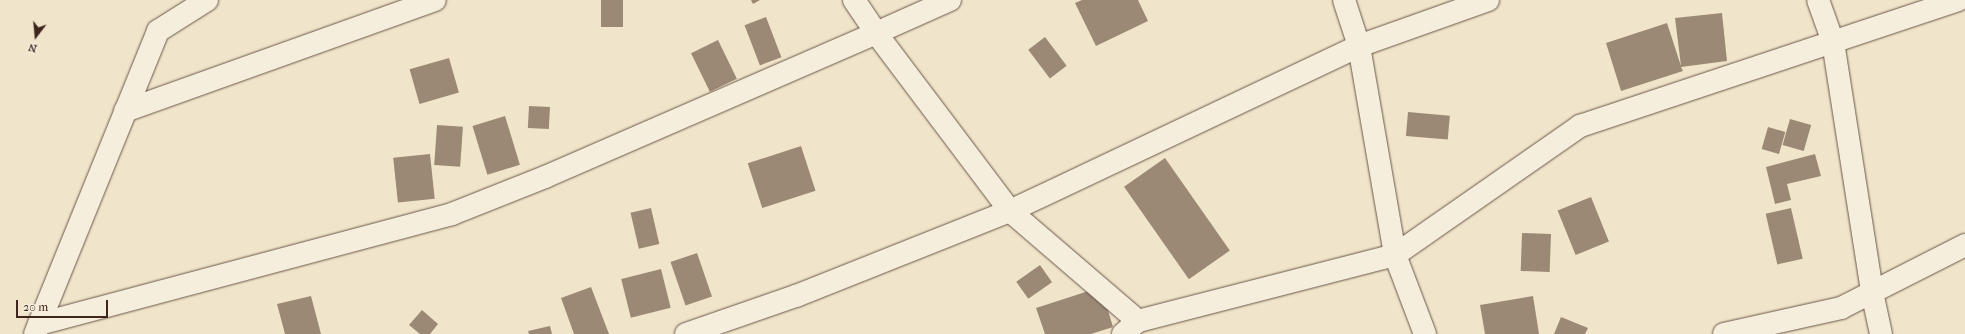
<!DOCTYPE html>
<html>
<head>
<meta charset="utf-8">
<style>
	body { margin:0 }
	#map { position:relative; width:1965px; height:334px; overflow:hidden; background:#f0e5ca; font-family:"IM FELL French Canon",serif }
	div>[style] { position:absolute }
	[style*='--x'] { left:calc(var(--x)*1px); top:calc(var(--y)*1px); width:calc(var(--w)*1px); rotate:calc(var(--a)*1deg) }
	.building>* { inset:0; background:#9b8976; transform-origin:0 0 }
	.roads { filter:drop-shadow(0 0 1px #6b5648) drop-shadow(0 0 1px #6b5648) }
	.street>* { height:22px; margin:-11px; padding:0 11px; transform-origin:11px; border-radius:11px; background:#f5eedd }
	span { translate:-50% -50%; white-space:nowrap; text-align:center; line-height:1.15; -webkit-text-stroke:3.5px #f5eedd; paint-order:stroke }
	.north { position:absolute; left:16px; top:16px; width:40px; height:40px; -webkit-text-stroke:3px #f5eedd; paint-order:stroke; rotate:196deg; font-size:11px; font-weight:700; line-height:16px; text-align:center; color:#3f261c }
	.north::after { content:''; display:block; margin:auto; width:14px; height:18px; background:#3f261c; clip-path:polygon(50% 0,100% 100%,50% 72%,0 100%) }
	.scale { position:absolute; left:16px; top:300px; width:92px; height:18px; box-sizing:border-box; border:2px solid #3f261c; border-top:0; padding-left:5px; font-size:12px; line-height:14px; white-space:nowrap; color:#3f261c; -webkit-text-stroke:3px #f5eedd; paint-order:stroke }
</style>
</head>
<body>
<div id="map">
	<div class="building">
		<div style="left:601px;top:0;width:22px;height:27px"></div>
		<div style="clip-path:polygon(751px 0,760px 0,753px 4px)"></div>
		<div style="clip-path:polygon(1082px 0,1138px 0,1148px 21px,1096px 46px,1075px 3px)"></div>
		<div style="clip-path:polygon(1722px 13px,1727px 61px,1681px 67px,1683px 71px,1621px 91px,1606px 43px,1667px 23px,1681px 66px,1675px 18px)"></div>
		<div style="left:766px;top:17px;width:43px;height:23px;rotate:69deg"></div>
		<div style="left:1045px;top:37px;width:36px;height:21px;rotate:53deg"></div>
		<div style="left:718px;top:40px;width:43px;height:30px;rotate:64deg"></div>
		<div style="left:449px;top:58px;width:36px;height:41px;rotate:74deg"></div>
		<div style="left:529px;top:106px;width:21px;height:22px;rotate:3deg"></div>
		<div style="left:1408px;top:112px;width:42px;height:24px;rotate:5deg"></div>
		<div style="left:505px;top:116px;width:51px;height:34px;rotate:73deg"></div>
		<div style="left:1790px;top:119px;width:22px;height:27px;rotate:16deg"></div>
		<div style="left:437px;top:125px;width:26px;height:40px;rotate:4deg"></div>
		<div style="left:1768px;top:127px;width:18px;height:23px;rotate:16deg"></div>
		<div style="left:801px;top:146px;width:47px;height:56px;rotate:72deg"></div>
		<div style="left:430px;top:154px;width:45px;height:37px;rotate:84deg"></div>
		<div style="clip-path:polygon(1815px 154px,1821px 176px,1787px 184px,1791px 200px,1775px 204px,1766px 167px)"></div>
		<div style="left:1165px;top:158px;width:113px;height:50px;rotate:55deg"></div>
		<div style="left:1591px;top:197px;width:48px;height:36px;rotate:68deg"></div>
		<div style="left:651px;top:208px;width:37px;height:21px;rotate:77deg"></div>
		<div style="left:1791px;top:208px;width:52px;height:26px;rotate:77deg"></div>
		<div style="left:1522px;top:233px;width:29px;height:38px;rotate:2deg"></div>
		<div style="left:697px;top:253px;width:46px;height:28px;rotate:71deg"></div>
		<div style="left:1040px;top:265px;width:21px;height:29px;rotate:55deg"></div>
		<div style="left:661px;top:269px;width:40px;height:41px;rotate:76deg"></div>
		<div style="clip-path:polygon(591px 287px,609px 334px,574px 334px,561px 298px)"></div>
		<div style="clip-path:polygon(1101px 287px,1113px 327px,1091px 334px,1045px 334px,1036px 308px)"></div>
		<div style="clip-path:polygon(311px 296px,321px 334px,285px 334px,277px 304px)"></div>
		<div style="clip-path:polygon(1533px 296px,1539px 334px,1485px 334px,1480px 305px)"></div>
		<div style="clip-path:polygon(422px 310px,438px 324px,430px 334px,420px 334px,409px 325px)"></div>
		<div style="clip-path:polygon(1561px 317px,1588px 328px,1585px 334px,1554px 334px)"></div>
		<div style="clip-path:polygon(550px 326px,552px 334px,529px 334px,528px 331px)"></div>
	</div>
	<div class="roads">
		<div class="street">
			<div style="--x:854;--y:0;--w:40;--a:56"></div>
			<div style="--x:876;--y:33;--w:81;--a:-24"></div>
			<div style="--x:1344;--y:0;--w:48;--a:71.9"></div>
			<div style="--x:1359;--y:46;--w:212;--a:80.2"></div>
			<div style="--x:1395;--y:255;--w:85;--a:69.2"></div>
			<div style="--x:1818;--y:0;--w:45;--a:70.3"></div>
			<div style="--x:1833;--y:42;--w:253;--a:81.1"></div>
			<div style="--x:1872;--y:292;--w:43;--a:77.9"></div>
			<div style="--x:125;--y:111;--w:329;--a:-19.7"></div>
			<div style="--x:39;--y:324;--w:427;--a:-14.9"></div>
			<div style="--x:452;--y:214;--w:100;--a:-21.7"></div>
			<div style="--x:545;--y:177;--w:361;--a:-23.5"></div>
			<div style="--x:876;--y:33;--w:223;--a:53"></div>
			<div style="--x:1010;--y:211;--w:386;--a:-25.3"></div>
			<div style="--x:1359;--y:46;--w:137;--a:-19.6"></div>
			<div style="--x:35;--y:334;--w:327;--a:-67.9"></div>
			<div style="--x:158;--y:31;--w:58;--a:-32.3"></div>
			<div style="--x:686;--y:334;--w:116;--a:-19.1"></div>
			<div style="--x:796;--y:296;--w:230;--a:-21.7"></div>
			<div style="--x:1010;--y:211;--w:169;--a:40.7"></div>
			<div style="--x:1123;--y:334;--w:20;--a:-41"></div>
			<div style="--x:1138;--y:321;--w:265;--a:-14.4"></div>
			<div style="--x:1395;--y:255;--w:226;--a:-34.9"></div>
			<div style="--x:1580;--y:126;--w:398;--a:-18.4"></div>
			<div style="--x:1724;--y:334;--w:120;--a:-12.5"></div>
			<div style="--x:1841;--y:308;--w:139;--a:-26.9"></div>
		</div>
	</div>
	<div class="north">N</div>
	<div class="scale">20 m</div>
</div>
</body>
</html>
